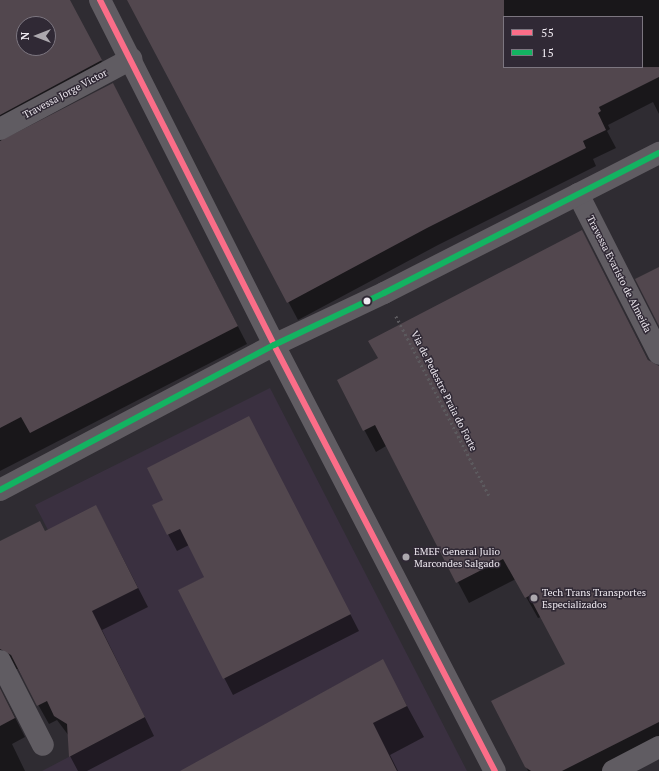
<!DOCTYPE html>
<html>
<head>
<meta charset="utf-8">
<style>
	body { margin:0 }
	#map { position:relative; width:659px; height:771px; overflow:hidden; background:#2f2c32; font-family:"PT Serif",serif }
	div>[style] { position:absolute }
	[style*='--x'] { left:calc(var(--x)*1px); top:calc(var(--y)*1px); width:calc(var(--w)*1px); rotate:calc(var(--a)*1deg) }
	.built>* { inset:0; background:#3a3040 }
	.shadow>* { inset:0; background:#0007 }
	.building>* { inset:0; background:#52474e }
	.path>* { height:2.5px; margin-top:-1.25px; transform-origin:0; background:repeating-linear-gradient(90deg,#5c5a5e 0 2px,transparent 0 5px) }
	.minor>* { height:22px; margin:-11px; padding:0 11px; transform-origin:11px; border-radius:11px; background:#605c62 }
	.bus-1>* { height:6px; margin:-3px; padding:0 3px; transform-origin:3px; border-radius:3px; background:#fb6d88 }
	.bus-2>* { height:6px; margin:-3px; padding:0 3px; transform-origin:3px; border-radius:3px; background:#13b361 }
	.dots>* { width:11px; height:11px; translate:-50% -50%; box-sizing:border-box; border:2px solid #302935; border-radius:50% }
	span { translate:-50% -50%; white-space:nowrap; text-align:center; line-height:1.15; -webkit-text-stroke:3px #302935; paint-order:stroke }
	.street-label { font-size:10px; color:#efeaf1 }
	.poi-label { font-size:10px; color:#efeaf1 }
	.left { translate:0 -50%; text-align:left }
	.legend { position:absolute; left:503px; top:16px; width:140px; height:52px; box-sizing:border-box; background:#302935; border:1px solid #7c7680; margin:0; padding:5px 7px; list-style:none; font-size:12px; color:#efeaf1 }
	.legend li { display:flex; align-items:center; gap:8px; height:20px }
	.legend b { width:20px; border:1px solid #7c7680 }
	.north { position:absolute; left:16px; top:16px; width:40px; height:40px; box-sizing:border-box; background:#302935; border:1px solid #7c7680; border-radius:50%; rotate:270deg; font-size:11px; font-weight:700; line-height:16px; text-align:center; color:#efeaf1 }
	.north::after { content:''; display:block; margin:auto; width:14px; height:18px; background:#aca8ae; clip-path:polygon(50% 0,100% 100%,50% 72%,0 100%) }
</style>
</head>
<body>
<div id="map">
	<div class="built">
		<div style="clip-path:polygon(270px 388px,467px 771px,42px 771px,145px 717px,35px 505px)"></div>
	</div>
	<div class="shadow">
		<div style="clip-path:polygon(evenodd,0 0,69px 0,111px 79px,4px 136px,0 142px,0 0,24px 24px,48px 24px,48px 48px,24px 48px,24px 24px)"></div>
		<div style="clip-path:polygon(evenodd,128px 0,659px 0,659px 114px,653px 102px,608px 125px,610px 129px,607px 131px,616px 148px,593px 159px,596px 166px,438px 245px,298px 320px,128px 0,504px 17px,642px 17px,642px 67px,504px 67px,504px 17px)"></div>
		<div style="clip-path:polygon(113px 84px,247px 344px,0 471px,0 142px)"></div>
		<div style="clip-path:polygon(582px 231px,649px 362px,659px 367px,659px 750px,616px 771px,528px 771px,526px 766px,567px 664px,541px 617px,538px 618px,516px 579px,469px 603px,386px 446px,376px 452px,338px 380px,379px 358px)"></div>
		<div style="clip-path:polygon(249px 418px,359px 631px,233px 695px,179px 590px,205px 577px,189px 545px,177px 551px,153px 506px,164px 500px)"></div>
		<div style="clip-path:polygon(96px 506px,148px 607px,102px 630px,154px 736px,87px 771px,78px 771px,70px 756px,69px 736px,57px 720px,49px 724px,18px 669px,4px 668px,0 675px,0 542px,45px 532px)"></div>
		<div style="clip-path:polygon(382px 660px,424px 737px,390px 755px,398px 771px,182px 771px)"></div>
		<div style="clip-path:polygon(0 688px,25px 737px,12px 744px,25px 771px,0 771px)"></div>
	</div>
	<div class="building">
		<div style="clip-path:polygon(evenodd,0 0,70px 0,102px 60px,0 115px,0 0,24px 24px,48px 24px,48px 48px,24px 48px,24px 24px)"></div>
		<div style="clip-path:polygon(127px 0,504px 0,504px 67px,659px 67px,659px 77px,599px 107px,601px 111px,598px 113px,606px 130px,583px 141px,586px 148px,427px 228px,287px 303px)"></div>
		<div style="clip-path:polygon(113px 83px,238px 326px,30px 433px,21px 417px,0 428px,0 141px)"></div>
		<div style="clip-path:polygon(582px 230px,648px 360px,659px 366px,659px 722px,562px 771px,531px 771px,525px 767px,491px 701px,565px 664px,529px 596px,525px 598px,503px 559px,456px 583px,375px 425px,363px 431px,337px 380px,378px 358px,368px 341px)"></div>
		<div style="clip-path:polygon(659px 267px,659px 326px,635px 279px)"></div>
		<div style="clip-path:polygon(249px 416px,351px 614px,223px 679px,178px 590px,204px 577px,180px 529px,167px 535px,152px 505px,163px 500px,147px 468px)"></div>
		<div style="clip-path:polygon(96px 505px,138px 588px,92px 611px,145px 717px,69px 757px,67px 724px,54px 716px,47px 701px,37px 706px,11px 655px,0 649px,0 541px,40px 521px,45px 531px)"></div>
		<div style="clip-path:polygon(383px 659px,407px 706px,373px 723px,397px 771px,180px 771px)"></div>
		<div style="clip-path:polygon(0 688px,15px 718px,0 726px)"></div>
	</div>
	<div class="path">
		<div style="--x:396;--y:316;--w:204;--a:62.6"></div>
	</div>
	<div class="minor">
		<div style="--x:100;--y:0;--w:386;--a:63.2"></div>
		<div style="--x:274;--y:345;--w:480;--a:62.6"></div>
		<div style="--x:0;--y:129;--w:149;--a:-28.1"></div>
		<div style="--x:578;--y:194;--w:179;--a:63.1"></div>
		<div style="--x:0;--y:490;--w:310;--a:-27.9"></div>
		<div style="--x:274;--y:345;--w:122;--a:-25.3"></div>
		<div style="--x:384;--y:293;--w:309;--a:-27"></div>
		<div style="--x:0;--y:661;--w:94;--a:62.9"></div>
		<div style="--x:613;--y:771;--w:52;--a:-27.6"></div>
	</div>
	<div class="bus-1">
		<div style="--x:100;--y:0;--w:386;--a:63.2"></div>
		<div style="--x:274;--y:345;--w:480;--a:62.6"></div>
	</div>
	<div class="bus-2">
		<div style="--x:0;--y:490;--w:310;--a:-27.9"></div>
		<div style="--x:274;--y:345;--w:122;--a:-25.3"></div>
		<div style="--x:384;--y:293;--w:309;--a:-27"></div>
	</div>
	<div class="dots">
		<div style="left:367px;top:301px;background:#efeaf1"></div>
		<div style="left:406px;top:557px;background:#aca8ae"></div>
		<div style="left:534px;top:598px;background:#aca8ae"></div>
	</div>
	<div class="street-label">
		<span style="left:65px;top:94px;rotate:-28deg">Travessa Jorge Victor</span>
		<span style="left:619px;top:274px;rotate:63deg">Travessa Evaristo de Almeida</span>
		<span style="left:444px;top:391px;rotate:63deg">Via de Pedestre Praia do Forte</span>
	</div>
	<div class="poi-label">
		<span class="left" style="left:414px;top:557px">EMEF General Julio<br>Marcondes Salgado</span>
		<span class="left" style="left:542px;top:598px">Tech Trans Transportes<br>Especializados</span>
	</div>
	<ul class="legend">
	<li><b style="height:5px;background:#fb6d88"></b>55</li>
	<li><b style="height:5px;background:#13b361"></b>15</li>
	</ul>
	<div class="north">N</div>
</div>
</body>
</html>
